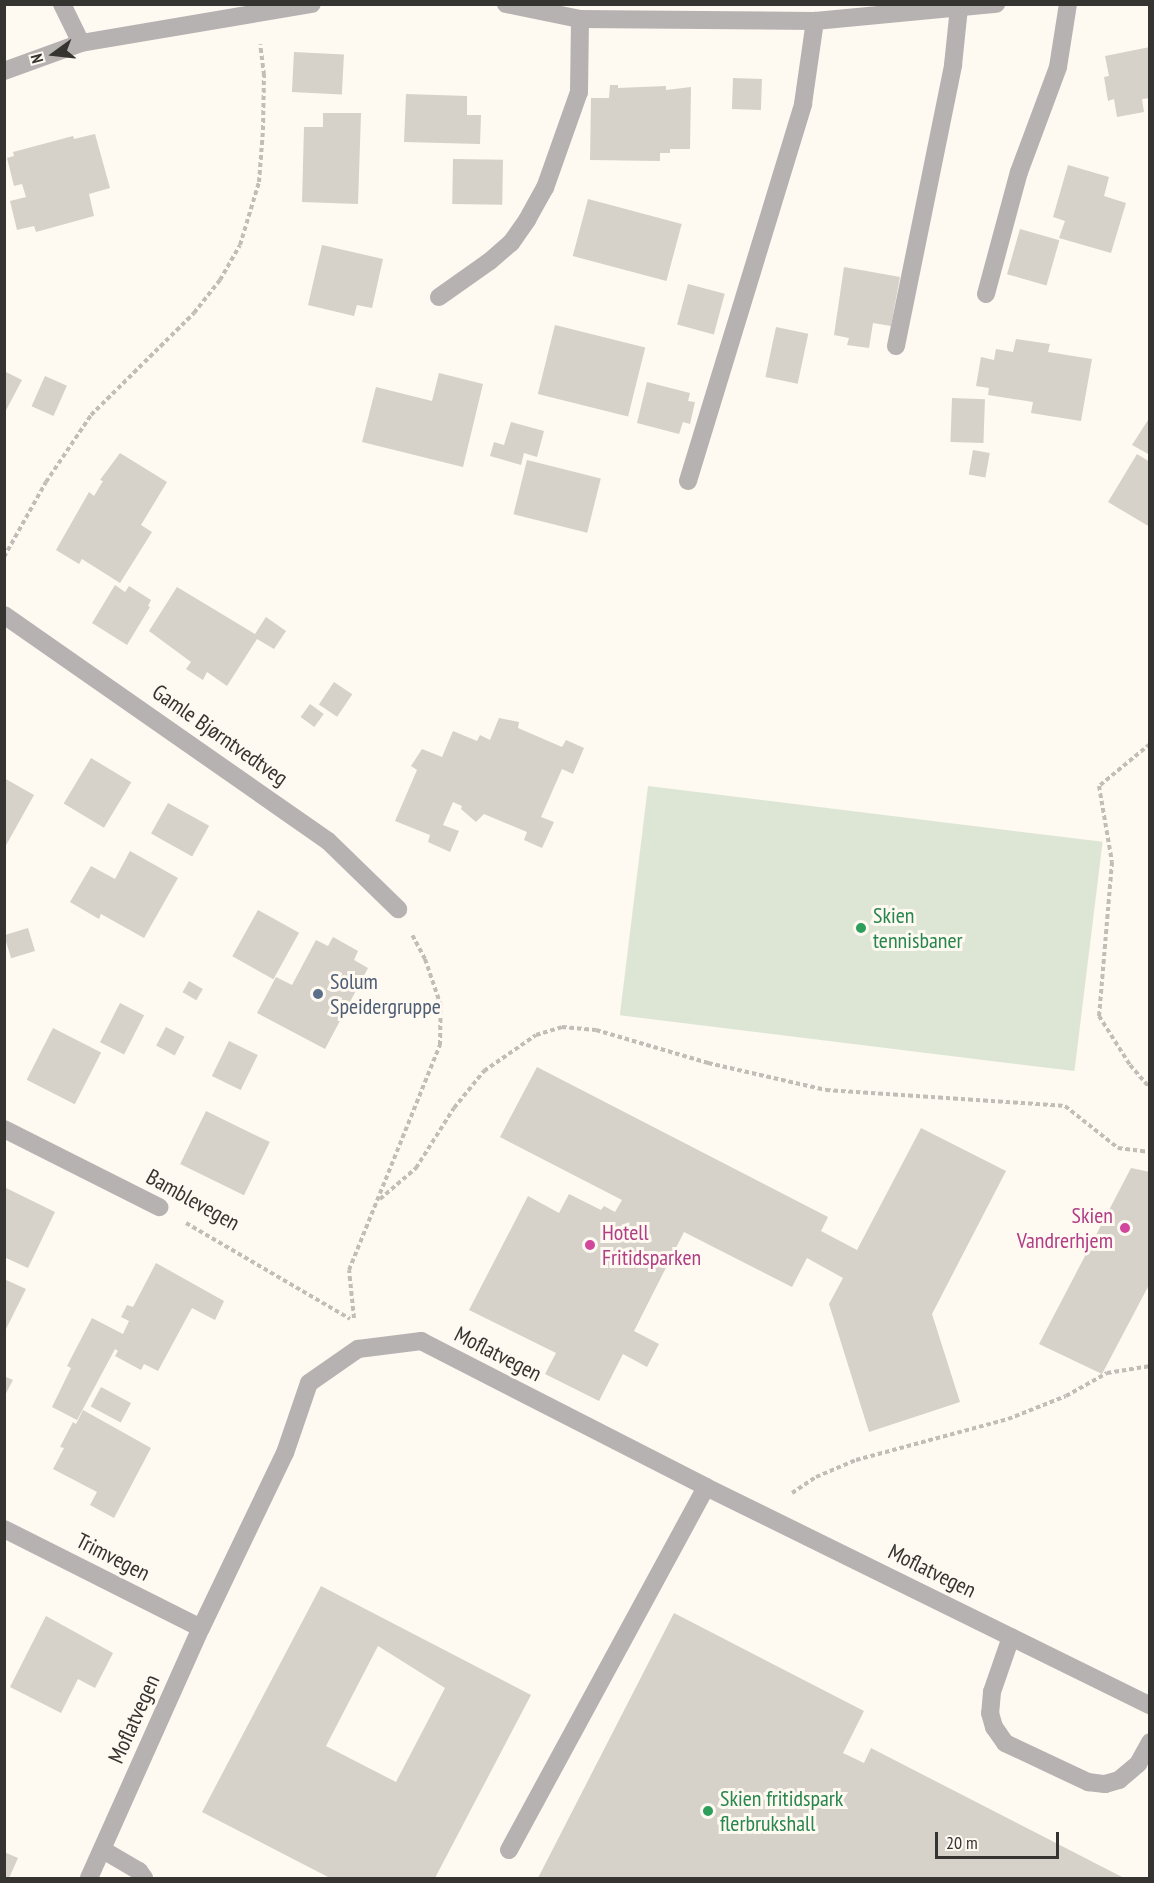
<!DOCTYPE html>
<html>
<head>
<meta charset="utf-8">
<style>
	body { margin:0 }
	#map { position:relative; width:1154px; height:1883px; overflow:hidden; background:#fef9f1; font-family:"PT Sans Narrow",sans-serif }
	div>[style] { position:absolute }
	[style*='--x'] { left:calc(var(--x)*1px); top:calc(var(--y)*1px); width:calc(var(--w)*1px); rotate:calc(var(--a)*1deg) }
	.green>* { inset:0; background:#dde6d4; transform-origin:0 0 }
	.building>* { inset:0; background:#d6d1c9; transform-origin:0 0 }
	.path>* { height:4px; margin-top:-2px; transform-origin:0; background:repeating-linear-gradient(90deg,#c2beb7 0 4.5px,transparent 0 7.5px) }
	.minor>* { height:18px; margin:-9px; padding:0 9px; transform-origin:9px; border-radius:9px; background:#b7b2b2 }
	.dots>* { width:16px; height:16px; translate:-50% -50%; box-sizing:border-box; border:3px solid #fef9f1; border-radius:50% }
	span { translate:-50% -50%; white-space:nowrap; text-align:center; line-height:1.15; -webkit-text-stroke:6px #fef9f1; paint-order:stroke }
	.street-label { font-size:22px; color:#363431 }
	.leisure-label { font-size:22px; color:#27864d }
	.left { translate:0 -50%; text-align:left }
	.service-label { font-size:22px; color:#4e5e75 }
	.hotel-label { font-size:22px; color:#b23c85 }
	.right { translate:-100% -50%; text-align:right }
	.frame { position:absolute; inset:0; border:6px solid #363431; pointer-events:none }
	.north { position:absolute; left:24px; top:24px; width:60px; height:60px; -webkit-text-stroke:4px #fef9f1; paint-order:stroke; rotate:255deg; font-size:16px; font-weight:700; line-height:24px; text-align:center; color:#363431 }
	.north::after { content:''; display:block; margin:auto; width:21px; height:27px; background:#363431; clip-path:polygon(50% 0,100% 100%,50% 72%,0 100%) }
	.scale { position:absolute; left:935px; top:1832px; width:124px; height:27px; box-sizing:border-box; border:3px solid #363431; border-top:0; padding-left:8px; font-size:18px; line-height:21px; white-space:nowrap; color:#363431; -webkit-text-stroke:4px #fef9f1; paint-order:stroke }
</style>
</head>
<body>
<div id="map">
	<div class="green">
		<div style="left:648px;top:786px;width:458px;height:231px;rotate:7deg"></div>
	</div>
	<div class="building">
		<div style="clip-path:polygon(1150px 47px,1150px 98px,1142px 99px,1144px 112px,1117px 117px,1114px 99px,1108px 101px,1104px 77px,1109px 76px,1105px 56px)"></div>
		<div style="left:294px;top:52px;width:50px;height:40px;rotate:3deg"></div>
		<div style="left:733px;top:78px;width:29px;height:31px;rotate:2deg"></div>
		<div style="clip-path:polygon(610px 85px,618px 85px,618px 88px,666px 86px,666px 90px,691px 87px,690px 149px,670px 149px,670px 153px,660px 153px,660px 161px,590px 160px,591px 98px,609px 98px)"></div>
		<div style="clip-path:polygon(406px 94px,467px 96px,467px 115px,481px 115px,480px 144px,404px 142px)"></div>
		<div style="clip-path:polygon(323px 113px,361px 113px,358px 204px,302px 202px,304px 127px,323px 127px)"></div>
		<div style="clip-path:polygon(95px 134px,110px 188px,89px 194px,94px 216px,36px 232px,34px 226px,17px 230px,10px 201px,26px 197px,22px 184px,14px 186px,7px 158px,14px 156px,13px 152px,73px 136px,74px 139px)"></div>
		<div style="left:453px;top:159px;width:50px;height:45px;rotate:1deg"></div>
		<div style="clip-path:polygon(1068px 165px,1109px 177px,1104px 196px,1126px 203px,1111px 253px,1059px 238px,1065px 221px,1053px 217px)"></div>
		<div style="left:588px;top:199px;width:97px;height:59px;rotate:15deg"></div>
		<div style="left:1020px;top:229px;width:41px;height:47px;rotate:16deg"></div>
		<div style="clip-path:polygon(322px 245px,383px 259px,372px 308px,357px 305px,354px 316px,308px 305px)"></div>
		<div style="clip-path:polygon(844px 267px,900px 277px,891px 326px,873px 323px,869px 348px,847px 345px,849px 338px,834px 335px)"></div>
		<div style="left:688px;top:284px;width:38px;height:42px;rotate:15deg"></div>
		<div style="left:555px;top:325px;width:93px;height:71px;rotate:14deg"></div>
		<div style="left:776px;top:327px;width:33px;height:51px;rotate:12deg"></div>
		<div style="clip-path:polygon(1016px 339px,1050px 344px,1048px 352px,1092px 359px,1081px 421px,1031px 413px,1033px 402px,988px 395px,989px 388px,976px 386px,981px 357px,994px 360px,996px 349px,1013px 352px)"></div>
		<div style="clip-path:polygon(4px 371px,22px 380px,4px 414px)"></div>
		<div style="clip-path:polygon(439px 373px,483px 384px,463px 467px,362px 442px,376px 387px,432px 401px)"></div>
		<div style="left:45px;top:376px;width:24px;height:33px;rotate:24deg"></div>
		<div style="clip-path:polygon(647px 382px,690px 393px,688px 401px,695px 402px,690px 424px,683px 422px,679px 434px,637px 423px)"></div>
		<div style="left:952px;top:398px;width:33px;height:44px;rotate:2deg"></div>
		<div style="clip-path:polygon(1148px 420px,1150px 421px,1150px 455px,1132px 445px)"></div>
		<div style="clip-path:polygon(511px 422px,544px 431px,537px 457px,524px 453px,521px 465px,490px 456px,494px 442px,504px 445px)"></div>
		<div style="left:973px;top:450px;width:17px;height:25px;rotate:10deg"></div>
		<div style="clip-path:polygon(120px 453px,167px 482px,141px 525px,152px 532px,120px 583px,82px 559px,79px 564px,56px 550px,89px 492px,94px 496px,103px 481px,100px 480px)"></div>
		<div style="clip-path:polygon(1137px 454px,1150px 462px,1150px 527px,1108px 502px)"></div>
		<div style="left:527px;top:460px;width:76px;height:56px;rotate:14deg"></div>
		<div style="clip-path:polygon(115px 585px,125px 592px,129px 586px,151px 600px,148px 606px,150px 607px,127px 645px,92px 623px)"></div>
		<div style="clip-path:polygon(177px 587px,255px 634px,266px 617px,286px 631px,274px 649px,257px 639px,227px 686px,207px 672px,203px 680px,186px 669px,191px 662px,149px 631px)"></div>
		<div style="left:334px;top:682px;width:22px;height:27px;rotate:34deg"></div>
		<div style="left:310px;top:704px;width:17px;height:16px;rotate:36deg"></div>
		<div style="clip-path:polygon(499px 718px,519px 722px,518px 728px,562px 747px,566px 740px,584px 748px,573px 774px,562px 769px,541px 817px,554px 822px,542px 848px,524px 840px,527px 832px,484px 814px,476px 822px,461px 809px,462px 806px,453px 802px,443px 825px,459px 831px,450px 852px,428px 842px,430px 835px,395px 821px,417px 770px,411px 766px,422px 749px,442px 757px,453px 731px,477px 741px,480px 735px,490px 740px)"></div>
		<div style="left:91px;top:758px;width:47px;height:53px;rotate:31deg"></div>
		<div style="clip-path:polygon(4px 778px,34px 795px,4px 849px)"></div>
		<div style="left:168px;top:803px;width:47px;height:35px;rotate:29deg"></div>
		<div style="clip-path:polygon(130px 851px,178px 878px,144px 938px,101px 914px,99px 919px,70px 902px,91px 866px,115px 879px)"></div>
		<div style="left:258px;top:910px;width:47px;height:53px;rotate:29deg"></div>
		<div style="left:28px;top:928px;width:24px;height:25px;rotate:73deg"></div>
		<div style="clip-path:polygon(333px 937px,358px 951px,354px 960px,368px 968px,325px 1049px,257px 1013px,276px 977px,292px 985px,316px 940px,328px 946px)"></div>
		<div style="left:189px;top:981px;width:16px;height:13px;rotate:30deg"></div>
		<div style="left:120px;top:1003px;width:27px;height:44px;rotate:27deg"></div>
		<div style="left:166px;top:1027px;width:21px;height:21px;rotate:28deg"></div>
		<div style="left:53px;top:1028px;width:54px;height:58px;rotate:27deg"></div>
		<div style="left:229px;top:1041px;width:32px;height:39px;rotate:26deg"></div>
		<div style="clip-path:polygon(537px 1067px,828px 1217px,821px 1231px,857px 1250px,921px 1128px,1006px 1171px,932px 1314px,960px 1402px,869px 1432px,829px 1304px,843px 1278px,807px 1258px,792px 1287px,684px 1232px,634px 1331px,659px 1344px,647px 1367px,623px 1354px,599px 1401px,545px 1374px,556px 1353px,469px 1310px,528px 1196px,559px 1213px,569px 1194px,601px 1210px,604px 1206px,615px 1212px,622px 1200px,500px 1137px)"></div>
		<div style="left:206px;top:1111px;width:71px;height:59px;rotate:26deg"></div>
		<div style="clip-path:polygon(1131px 1168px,1150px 1172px,1150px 1283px,1102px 1374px,1039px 1344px)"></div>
		<div style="clip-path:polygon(4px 1187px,55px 1212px,28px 1268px,4px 1257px)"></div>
		<div style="clip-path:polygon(156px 1263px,224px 1301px,215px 1320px,192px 1308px,158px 1371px,144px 1364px,141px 1370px,115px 1356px,118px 1351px,115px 1349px,77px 1420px,52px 1407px,71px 1368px,67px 1366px,92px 1318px,123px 1334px,129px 1321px,121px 1317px,127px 1305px,133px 1307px)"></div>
		<div style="clip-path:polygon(4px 1279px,26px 1289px,6px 1329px,4px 1329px)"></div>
		<div style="clip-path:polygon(4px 1376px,13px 1380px,4px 1397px)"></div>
		<div style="left:101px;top:1387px;width:34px;height:22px;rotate:28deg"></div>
		<div style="clip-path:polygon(83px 1410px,151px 1448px,114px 1518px,90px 1505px,97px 1492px,53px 1469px,64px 1448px,60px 1447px,73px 1422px,76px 1424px)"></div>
		<div style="clip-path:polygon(evenodd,321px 1586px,531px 1695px,435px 1878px,330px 1878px,202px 1812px,321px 1586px,378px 1646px,445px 1688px,396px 1782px,326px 1746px,378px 1646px)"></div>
		<div style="clip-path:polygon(674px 1613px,864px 1711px,843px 1753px,864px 1763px,871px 1748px,1124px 1878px,538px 1878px)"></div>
		<div style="clip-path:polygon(46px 1616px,113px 1653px,95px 1688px,78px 1679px,61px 1713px,10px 1687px)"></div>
		<div style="clip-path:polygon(4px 1852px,18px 1858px,9px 1878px,4px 1878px)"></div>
	</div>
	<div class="path">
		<div style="--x:4;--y:557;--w:86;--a:-60.8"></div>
		<div style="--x:46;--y:482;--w:81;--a:-56.1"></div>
		<div style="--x:91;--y:415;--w:145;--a:-44.7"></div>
		<div style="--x:194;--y:313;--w:42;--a:-51.8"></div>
		<div style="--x:220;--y:280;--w:40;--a:-60.3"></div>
		<div style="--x:240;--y:245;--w:66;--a:-73.2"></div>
		<div style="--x:259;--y:182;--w:52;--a:-85.6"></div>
		<div style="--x:263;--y:130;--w:55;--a:-89"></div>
		<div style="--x:264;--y:75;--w:31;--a:-97"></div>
		<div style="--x:1150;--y:744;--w:66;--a:140.5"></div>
		<div style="--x:1099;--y:786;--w:77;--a:80.3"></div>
		<div style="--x:1112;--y:862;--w:155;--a:94.8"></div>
		<div style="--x:1099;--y:1016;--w:58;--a:57.7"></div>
		<div style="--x:1130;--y:1065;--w:30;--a:49"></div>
		<div style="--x:380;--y:1199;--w:48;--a:-40.7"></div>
		<div style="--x:416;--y:1168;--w:71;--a:-57.7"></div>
		<div style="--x:454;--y:1108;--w:48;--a:-51"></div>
		<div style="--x:484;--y:1071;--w:63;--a:-34.7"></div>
		<div style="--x:536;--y:1035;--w:27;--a:-17"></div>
		<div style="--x:562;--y:1027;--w:34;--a:5"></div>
		<div style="--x:596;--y:1030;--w:117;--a:16.4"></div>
		<div style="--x:708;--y:1063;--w:121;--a:12.9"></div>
		<div style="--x:826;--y:1090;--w:240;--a:3.8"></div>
		<div style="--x:1065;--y:1106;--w:68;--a:38.4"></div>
		<div style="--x:1118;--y:1148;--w:32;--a:7"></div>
		<div style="--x:186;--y:1223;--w:190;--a:30.3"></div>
		<div style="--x:354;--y:1318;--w:48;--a:-95.9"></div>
		<div style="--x:349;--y:1270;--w:243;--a:-68"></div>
		<div style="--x:440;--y:1045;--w:39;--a:-89"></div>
		<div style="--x:441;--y:1006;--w:50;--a:-108.8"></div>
		<div style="--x:425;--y:959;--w:27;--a:-118"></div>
		<div style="--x:792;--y:1493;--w:29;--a:-34"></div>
		<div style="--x:816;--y:1477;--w:43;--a:-23"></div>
		<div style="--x:856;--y:1460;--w:157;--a:-15.1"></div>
		<div style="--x:1008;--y:1419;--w:62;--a:-21.6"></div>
		<div style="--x:1066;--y:1396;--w:47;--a:-29.3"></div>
		<div style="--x:1107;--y:1373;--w:44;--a:-9.2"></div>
	</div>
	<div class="minor">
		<div style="--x:62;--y:4;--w:43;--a:64"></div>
		<div style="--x:506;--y:4;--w:76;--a:11.5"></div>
		<div style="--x:580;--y:19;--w:235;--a:0.5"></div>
		<div style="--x:815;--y:21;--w:182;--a:-5.4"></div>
		<div style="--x:4;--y:71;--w:82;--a:-20"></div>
		<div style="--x:81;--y:43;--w:234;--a:-9.6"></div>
		<div style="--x:986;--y:294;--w:126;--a:-74.9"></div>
		<div style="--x:1019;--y:172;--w:112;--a:-69.6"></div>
		<div style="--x:1058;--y:67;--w:64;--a:-81"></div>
		<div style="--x:439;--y:297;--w:62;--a:-35.2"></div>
		<div style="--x:490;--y:261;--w:28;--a:-41"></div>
		<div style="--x:511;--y:243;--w:28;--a:-55"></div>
		<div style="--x:527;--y:220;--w:37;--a:-61"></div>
		<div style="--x:545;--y:188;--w:102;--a:-70.5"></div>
		<div style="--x:579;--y:92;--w:73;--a:-89.2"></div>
		<div style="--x:896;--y:346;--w:287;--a:-78.5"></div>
		<div style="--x:953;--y:65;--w:57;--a:-84"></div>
		<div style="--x:688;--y:481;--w:394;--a:-73"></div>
		<div style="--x:803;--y:104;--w:84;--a:-81.8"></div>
		<div style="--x:4;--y:615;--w:395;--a:34.9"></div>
		<div style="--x:328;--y:841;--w:98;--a:44.2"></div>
		<div style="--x:4;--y:1129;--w:174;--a:26.7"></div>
		<div style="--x:4;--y:1529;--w:220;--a:26.7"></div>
		<div style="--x:1011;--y:1637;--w:58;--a:109.1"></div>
		<div style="--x:992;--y:1692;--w:21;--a:95"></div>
		<div style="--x:990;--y:1713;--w:15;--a:74"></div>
		<div style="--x:994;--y:1727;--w:19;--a:55"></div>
		<div style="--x:1005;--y:1743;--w:92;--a:25.2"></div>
		<div style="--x:1088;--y:1782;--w:17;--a:7"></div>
		<div style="--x:1105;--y:1784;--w:15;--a:-16"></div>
		<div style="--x:1119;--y:1780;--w:25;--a:-40"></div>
		<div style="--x:1138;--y:1764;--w:25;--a:-61"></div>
		<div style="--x:103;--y:1850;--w:42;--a:30.3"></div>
		<div style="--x:139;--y:1871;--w:9;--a:54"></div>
		<div style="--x:509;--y:1850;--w:413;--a:-61.5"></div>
		<div style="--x:89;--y:1878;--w:274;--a:-65.9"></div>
		<div style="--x:201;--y:1628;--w:194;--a:-64.4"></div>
		<div style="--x:285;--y:1453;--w:74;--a:-71.1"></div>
		<div style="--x:309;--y:1383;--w:60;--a:-34.8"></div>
		<div style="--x:358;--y:1349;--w:64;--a:-7.2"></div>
		<div style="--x:421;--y:1341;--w:320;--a:27.1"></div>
		<div style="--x:706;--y:1487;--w:495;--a:26.2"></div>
	</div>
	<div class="dots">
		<div style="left:861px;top:928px;background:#2e9e5b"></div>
		<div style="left:318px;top:994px;background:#5c6f8a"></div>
		<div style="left:1125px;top:1228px;background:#d1479c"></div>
		<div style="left:590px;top:1245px;background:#d1479c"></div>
		<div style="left:708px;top:1811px;background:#2e9e5b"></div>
	</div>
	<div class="street-label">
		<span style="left:220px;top:735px;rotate:35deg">Gamle Bjørntvedtveg</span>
		<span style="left:193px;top:1200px;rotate:29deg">Bamblevegen</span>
		<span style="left:498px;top:1354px;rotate:27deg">Moflatvegen</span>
		<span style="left:113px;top:1557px;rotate:27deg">Trimvegen</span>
		<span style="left:932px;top:1571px;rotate:26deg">Moflatvegen</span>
		<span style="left:134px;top:1719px;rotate:-66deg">Moflatvegen</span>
	</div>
	<div class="leisure-label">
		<span class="left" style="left:873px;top:928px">Skien<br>tennisbaner</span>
		<span class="left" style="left:720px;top:1811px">Skien fritidspark<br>flerbrukshall</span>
	</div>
	<div class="service-label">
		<span class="left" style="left:330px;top:994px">Solum<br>Speidergruppe</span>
	</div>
	<div class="hotel-label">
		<span class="right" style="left:1113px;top:1228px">Skien<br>Vandrerhjem</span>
		<span class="left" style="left:602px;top:1245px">Hotell<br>Fritidsparken</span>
	</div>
	<div class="frame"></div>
	<div class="north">N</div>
	<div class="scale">20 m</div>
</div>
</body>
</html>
